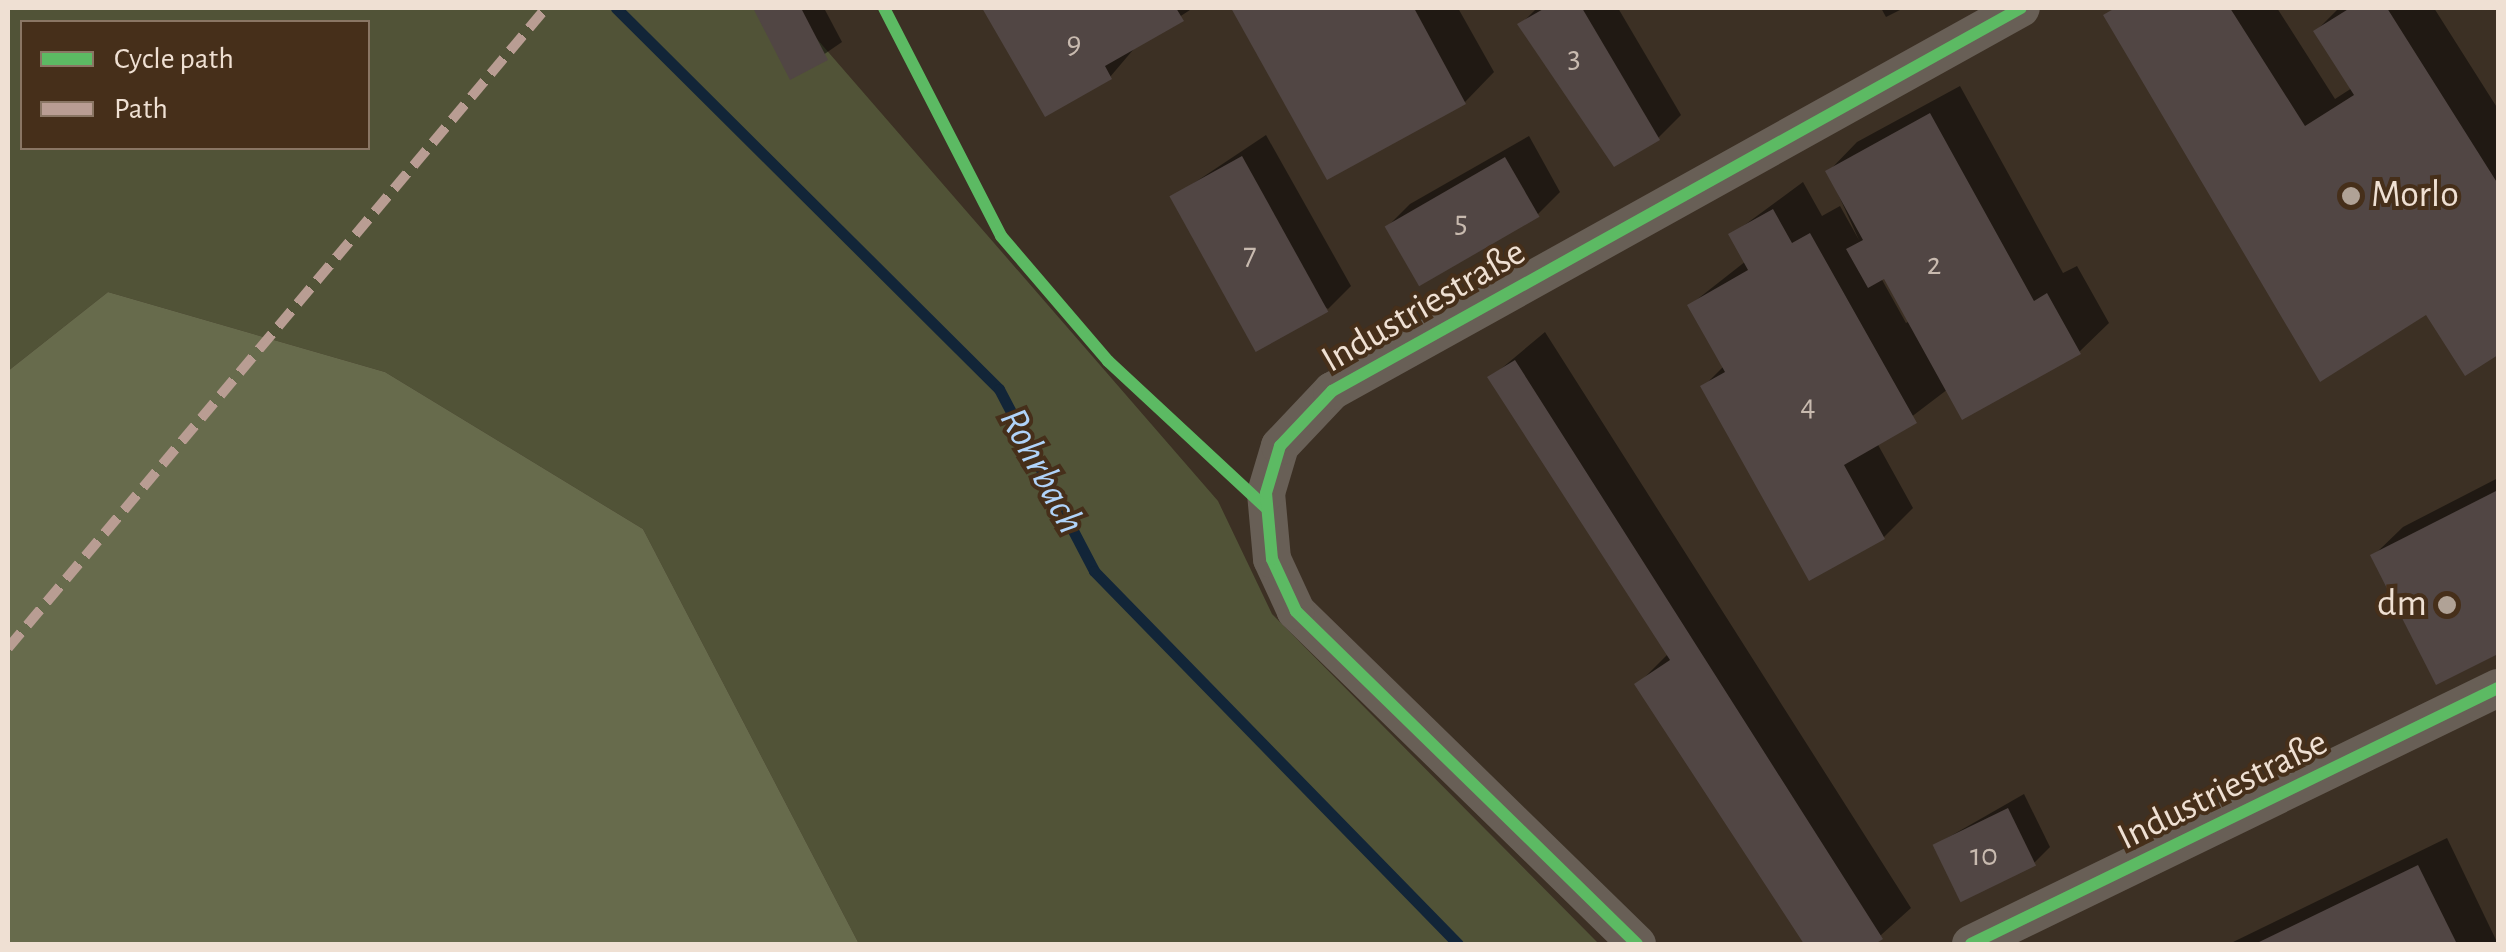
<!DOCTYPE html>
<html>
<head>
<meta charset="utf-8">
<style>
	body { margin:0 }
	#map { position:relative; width:2506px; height:952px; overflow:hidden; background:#3c3024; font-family:"Alegreya Sans",sans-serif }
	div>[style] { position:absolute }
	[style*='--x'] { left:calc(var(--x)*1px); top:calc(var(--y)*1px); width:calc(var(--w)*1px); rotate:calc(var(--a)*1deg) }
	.green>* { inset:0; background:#515337 }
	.forest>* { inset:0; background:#676b4c }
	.shadow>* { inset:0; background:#0007 }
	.stream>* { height:11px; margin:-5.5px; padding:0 5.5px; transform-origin:5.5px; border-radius:5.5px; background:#122538 }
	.building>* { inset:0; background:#514644; transform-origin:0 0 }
	.minor>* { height:38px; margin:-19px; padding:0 19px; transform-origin:19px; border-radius:19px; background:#685f56 }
	.quiet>* { height:10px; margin-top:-5px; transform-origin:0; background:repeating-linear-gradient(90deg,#b99d93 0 20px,transparent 0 30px) }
	.cycleway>* { height:12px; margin:-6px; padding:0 6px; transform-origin:6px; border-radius:6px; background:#5cba63 }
	.dots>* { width:28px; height:28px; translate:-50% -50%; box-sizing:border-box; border:5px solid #462f1a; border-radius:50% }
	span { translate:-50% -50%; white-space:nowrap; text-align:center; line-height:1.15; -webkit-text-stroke:8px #462f1a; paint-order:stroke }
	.number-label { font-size:32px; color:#c8baaf }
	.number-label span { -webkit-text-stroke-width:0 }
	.poi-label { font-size:38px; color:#efe0d3 }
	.left { translate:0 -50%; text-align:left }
	.right { translate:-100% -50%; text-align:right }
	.street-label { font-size:38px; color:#efe0d3 }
	.water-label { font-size:40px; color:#b0d3f9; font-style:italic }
	.frame { position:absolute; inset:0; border:10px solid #efe0d3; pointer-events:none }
	.legend { position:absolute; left:20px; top:20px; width:350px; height:130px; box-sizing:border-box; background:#462f1a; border:2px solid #8a7664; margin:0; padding:12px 18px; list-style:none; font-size:30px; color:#efe0d3 }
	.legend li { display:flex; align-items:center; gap:20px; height:50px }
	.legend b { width:50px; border:2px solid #8a7664 }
</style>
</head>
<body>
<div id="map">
	<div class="green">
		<div style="clip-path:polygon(evenodd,8px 8px,790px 8px,1218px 501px,1272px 614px,1599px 944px,859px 944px,643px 529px,385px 372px,108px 292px,8px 371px,8px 8px,22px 22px,368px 22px,368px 148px,22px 148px,22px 22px)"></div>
	</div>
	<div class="forest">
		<div style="clip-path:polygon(108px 292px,385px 372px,643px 529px,859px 944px,8px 944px,8px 371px)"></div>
	</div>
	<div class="shadow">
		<div style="clip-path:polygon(755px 8px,824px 8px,842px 42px,791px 77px)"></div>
		<div style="clip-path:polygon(985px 8px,1193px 8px,1138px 44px,1110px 77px,1046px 113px)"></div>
		<div style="clip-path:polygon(1234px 8px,1458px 8px,1494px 72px,1465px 102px,1327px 177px)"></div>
		<div style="clip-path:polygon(1537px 8px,1618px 8px,1681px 115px,1658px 138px,1521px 24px)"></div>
		<div style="clip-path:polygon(1881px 8px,1904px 8px,1886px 17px)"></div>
		<div style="clip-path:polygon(2114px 8px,2277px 8px,2335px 99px,2352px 88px,2316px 31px,2339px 8px,2434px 8px,2498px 109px,2498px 352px,2466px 372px,2427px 312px,2106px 15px)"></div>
		<div style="clip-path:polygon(evenodd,1960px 86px,2063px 273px,2077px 266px,2109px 323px,2079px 352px,1948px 389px,1877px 443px,1913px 508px,1884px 537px,1810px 578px,1703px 387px,1724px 366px,1690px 305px,1746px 261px,1731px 235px,1803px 182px,1822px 216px,1840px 206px,1859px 240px,1828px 172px,1857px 142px,1960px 86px,1885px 276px,1910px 321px,1906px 323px,1881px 278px,1885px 276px)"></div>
		<div style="clip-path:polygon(1266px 135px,1351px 286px,1328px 309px,1173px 197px)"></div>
		<div style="clip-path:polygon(1529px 136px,1560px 192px,1537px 215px,1387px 227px,1410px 204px)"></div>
		<div style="clip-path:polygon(1545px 332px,1911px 908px,1871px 944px,1807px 944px,1638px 684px,1669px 653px,1490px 378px)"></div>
		<div style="clip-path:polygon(2498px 478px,2498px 651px,2438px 682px,2373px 556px,2403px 527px)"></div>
		<div style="clip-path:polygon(2024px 794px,2050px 847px,2034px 863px,1935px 845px)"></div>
		<div style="clip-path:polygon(2447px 838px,2498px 944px,2229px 944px)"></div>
	</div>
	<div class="stream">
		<div style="--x:616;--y:8;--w:540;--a:44.85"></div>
		<div style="--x:999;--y:389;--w:205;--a:62.4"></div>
		<div style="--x:1094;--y:571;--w:521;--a:45.7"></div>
	</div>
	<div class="building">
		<div style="clip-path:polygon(753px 8px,801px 8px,828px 60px,790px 80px)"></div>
		<div style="clip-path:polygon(982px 8px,1176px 8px,1184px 21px,1105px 66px,1112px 79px,1045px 117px)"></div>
		<div style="clip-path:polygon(1231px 8px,1414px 8px,1466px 104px,1327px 180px)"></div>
		<div style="clip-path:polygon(1545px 8px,1582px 8px,1660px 140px,1614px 167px,1517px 24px)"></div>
		<div style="clip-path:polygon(2115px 8px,2230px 8px,2305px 126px,2354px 95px,2313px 31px,2350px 8px,2387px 8px,2498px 184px,2498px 355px,2465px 376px,2426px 315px,2320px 382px,2103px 15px)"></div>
		<div style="clip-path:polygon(1930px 113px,2034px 301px,2047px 293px,2081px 354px,1962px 420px,1884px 279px,1868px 288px,1846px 249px,1863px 240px,1825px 171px)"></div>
		<div style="left:1242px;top:156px;width:178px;height:83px;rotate:61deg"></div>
		<div style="left:1505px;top:157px;width:69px;height:139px;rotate:60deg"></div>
		<div style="clip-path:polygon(1773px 209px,1792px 243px,1810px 233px,1917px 423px,1844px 465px,1885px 539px,1809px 581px,1700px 386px,1725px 372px,1687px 305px,1748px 270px,1728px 234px)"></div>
		<div style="clip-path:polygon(1515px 360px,1883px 939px,1875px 944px,1804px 944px,1634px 684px,1670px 660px,1487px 377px)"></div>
		<div style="clip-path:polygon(2498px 490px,2498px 654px,2436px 685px,2370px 555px)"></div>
		<div style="left:2008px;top:808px;width:64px;height:84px;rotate:64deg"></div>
		<div style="clip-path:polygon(2418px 865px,2457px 944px,2255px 944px)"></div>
	</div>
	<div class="minor">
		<div style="--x:1637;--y:944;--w:477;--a:-135.7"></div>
		<div style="--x:1296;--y:611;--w:57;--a:-114.8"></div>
		<div style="--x:1272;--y:559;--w:66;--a:-95.2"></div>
		<div style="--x:1266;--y:493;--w:49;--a:-73.4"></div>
		<div style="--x:1280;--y:446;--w:76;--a:-46.6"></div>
		<div style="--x:1332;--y:391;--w:788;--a:-29.07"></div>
		<div style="--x:1971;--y:944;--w:586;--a:-25.91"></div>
	</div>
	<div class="quiet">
		<div style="--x:8;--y:648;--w:836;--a:-49.95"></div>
	</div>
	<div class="cycleway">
		<div style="--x:884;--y:8;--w:256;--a:62.8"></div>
		<div style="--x:1001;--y:236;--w:165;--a:49.4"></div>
		<div style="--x:1108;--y:361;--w:217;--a:42.9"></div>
		<div style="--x:1637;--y:944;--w:477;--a:-135.7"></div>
		<div style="--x:1296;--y:611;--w:57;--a:-114.8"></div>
		<div style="--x:1272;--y:559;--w:66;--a:-95.2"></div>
		<div style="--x:1266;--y:493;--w:49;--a:-73.4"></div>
		<div style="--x:1280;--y:446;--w:76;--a:-46.6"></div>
		<div style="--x:1332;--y:391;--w:788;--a:-29.07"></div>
		<div style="--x:1971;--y:944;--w:586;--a:-25.91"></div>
	</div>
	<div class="dots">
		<div style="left:2351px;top:196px;background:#b0a296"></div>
		<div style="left:2447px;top:605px;background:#b0a296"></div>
	</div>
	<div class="number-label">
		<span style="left:1074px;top:43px">9</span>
		<span style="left:1574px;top:57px">3</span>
		<span style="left:1461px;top:222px">5</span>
		<span style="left:1250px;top:254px">7</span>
		<span style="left:1934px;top:264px">2</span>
		<span style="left:1808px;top:405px">4</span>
		<span style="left:1984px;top:855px">10</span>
	</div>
	<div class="poi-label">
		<span class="left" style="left:2371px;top:196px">Morlo</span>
		<span class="right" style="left:2427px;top:605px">dm</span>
	</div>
	<div class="street-label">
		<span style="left:1424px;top:307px;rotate:-30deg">Industriestraße</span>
		<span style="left:2223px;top:791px;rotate:-26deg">Industriestraße</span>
	</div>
	<div class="water-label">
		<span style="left:1042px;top:471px;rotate:62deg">Rohrbach</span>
	</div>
	<div class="frame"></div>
	<ul class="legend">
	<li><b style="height:12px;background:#5cba63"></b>Cycle path</li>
	<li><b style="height:12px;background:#b99d93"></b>Path</li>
	</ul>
</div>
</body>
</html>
